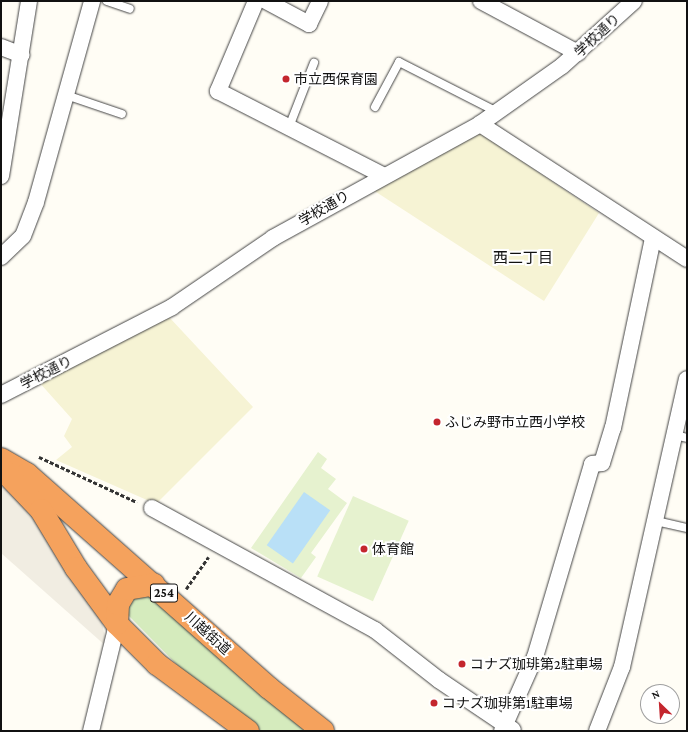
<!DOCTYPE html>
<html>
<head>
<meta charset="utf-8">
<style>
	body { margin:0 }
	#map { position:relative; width:688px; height:732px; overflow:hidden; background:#fffdf5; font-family:"Crimson Pro","Noto Sans JP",serif }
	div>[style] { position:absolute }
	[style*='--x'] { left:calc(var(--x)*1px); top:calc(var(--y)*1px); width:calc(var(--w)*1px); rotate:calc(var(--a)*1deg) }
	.farmland>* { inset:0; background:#f6f3d4 }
	.green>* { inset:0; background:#d5ebbd }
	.pitch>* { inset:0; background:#e6f2cf; transform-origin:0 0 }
	.plaza>* { inset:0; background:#f1ede2 }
	.water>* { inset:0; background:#b9e0f7; transform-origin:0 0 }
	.path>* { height:2.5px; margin-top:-1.25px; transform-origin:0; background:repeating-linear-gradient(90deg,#333 0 4px,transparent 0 6px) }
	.roads { filter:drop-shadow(0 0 1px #444) drop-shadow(0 0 1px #444) }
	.lane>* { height:8px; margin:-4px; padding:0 4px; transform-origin:4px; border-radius:4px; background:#fff }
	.street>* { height:16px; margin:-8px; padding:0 8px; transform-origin:8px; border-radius:8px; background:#fff }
	.highway>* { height:22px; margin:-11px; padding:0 11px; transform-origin:11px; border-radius:11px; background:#f5a25d }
	.dots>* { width:11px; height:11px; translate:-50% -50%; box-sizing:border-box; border:2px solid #fff; border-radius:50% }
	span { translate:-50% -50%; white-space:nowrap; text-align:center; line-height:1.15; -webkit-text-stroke:4px #fff; paint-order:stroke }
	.shield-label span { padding:1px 3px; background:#fff; border:1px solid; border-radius:3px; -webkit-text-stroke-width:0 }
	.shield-label { font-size:13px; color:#111; font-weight:700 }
	.street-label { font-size:14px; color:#111 }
	.poi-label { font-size:14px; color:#111 }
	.left { translate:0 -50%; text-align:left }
	.neighbourhood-label { font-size:15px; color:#111 }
	.frame { position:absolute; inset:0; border:2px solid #111; pointer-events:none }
	.north { position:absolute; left:640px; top:684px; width:40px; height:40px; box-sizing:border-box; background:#fff; border:1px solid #a0a0a0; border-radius:50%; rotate:335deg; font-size:11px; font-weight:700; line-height:16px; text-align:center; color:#111 }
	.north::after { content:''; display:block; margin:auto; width:14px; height:18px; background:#c4262e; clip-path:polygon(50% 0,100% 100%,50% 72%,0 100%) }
</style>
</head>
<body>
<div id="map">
	<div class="farmland">
		<div style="clip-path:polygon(480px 133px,599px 213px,544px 301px,373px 190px)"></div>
		<div style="clip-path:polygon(169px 317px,253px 407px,156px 504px,56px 460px,72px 447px,64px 436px,72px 419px,38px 381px)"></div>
	</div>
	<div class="green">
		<div style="clip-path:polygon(145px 590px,310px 731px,261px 731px,205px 693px,126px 613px,125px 599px)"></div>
	</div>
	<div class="pitch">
		<div style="clip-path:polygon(318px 452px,327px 459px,321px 468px,336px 479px,328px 489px,347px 503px,311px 553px,316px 557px,301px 578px,251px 548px)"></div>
		<div style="left:353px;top:496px;width:61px;height:88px;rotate:24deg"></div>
	</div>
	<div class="plaza">
		<div style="clip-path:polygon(1px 486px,14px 492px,30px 510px,101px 618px,107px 647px,1px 553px)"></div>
	</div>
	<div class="water">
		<div style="left:304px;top:492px;width:32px;height:65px;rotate:35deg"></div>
	</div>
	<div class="path">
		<div style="--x:39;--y:457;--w:108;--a:24.7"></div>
		<div style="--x:186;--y:589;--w:39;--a:-55"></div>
	</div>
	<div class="roads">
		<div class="lane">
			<div style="--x:107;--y:1;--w:24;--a:19"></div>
			<div style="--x:66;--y:95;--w:59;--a:18.7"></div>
			<div style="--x:375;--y:107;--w:51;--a:-61.9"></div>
			<div style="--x:399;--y:62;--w:110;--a:27"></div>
			<div style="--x:289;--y:127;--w:69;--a:-68.7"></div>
			<div style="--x:675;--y:435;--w:12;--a:14"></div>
			<div style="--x:656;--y:521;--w:32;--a:13"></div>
		</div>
		<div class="street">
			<div style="--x:256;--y:1;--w:98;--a:112.9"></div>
			<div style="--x:218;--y:91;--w:184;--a:27.1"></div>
			<div style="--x:266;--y:1;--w:49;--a:28.1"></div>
			<div style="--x:309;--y:24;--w:25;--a:-64"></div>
			<div style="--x:481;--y:1;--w:110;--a:28.2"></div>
			<div style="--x:1;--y:47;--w:22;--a:21"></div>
			<div style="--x:480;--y:124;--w:247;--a:33.1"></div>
			<div style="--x:1;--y:176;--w:177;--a:-80.9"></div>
			<div style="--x:1;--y:257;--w:30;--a:-44"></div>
			<div style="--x:23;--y:236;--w:36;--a:-69"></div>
			<div style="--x:36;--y:202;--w:209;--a:-74.4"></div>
			<div style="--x:1;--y:395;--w:192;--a:-27.2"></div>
			<div style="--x:172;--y:307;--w:122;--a:-34.3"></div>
			<div style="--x:273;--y:238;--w:236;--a:-28.8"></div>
			<div style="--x:480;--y:124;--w:100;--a:-35.3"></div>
			<div style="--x:562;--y:66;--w:97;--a:-42.1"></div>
			<div style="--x:152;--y:508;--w:254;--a:28.7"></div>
			<div style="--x:375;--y:630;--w:81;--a:38"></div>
			<div style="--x:439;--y:680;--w:89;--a:34"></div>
			<div style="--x:91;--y:731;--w:110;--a:-76.3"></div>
			<div style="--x:502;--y:731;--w:81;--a:-66"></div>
			<div style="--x:535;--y:657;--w:201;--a:-73.5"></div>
			<div style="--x:592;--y:464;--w:10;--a:-6"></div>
			<div style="--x:602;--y:463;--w:37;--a:-73"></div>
			<div style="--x:613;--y:428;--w:193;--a:-78.1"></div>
			<div style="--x:597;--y:731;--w:69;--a:-68.7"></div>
			<div style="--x:622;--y:667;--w:295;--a:-77.3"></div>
		</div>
		<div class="highway">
			<div style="--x:1;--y:459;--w:30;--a:30"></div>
			<div style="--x:27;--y:474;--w:323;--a:41.5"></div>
			<div style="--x:269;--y:688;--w:69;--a:38.5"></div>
			<div style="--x:1;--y:468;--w:58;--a:46.4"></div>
			<div style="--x:41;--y:510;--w:68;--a:58.9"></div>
			<div style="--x:76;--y:568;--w:69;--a:53.8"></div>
			<div style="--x:117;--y:624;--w:57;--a:45"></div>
			<div style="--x:157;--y:664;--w:113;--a:36.4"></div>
			<div style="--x:117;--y:624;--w:20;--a:-87"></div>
			<div style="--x:118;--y:604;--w:17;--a:-59"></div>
			<div style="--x:127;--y:589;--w:27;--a:-10"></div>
		</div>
	</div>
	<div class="dots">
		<div style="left:286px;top:79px;background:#c4262e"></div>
		<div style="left:437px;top:422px;background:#c4262e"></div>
		<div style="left:364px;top:549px;background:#c4262e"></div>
		<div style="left:462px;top:664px;background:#c4262e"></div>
		<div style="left:434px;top:703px;background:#c4262e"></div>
	</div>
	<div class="shield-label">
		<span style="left:164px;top:593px">254</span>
	</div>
	<div class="street-label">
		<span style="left:597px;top:35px;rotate:-43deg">学校通り</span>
		<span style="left:324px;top:208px;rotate:-30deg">学校通り</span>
		<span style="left:46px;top:372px;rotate:-27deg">学校通り</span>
		<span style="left:208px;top:633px;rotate:42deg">川越街道</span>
	</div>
	<div class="poi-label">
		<span class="left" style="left:294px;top:79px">市立西保育園</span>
		<span class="left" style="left:445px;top:422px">ふじみ野市立西小学校</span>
		<span class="left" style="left:372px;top:549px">体育館</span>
		<span class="left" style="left:470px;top:664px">コナズ珈琲第2駐車場</span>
		<span class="left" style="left:442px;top:703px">コナズ珈琲第1駐車場</span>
	</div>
	<div class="neighbourhood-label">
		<span style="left:523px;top:259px">西二丁目</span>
	</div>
	<div class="frame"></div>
	<div class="north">N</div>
</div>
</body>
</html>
